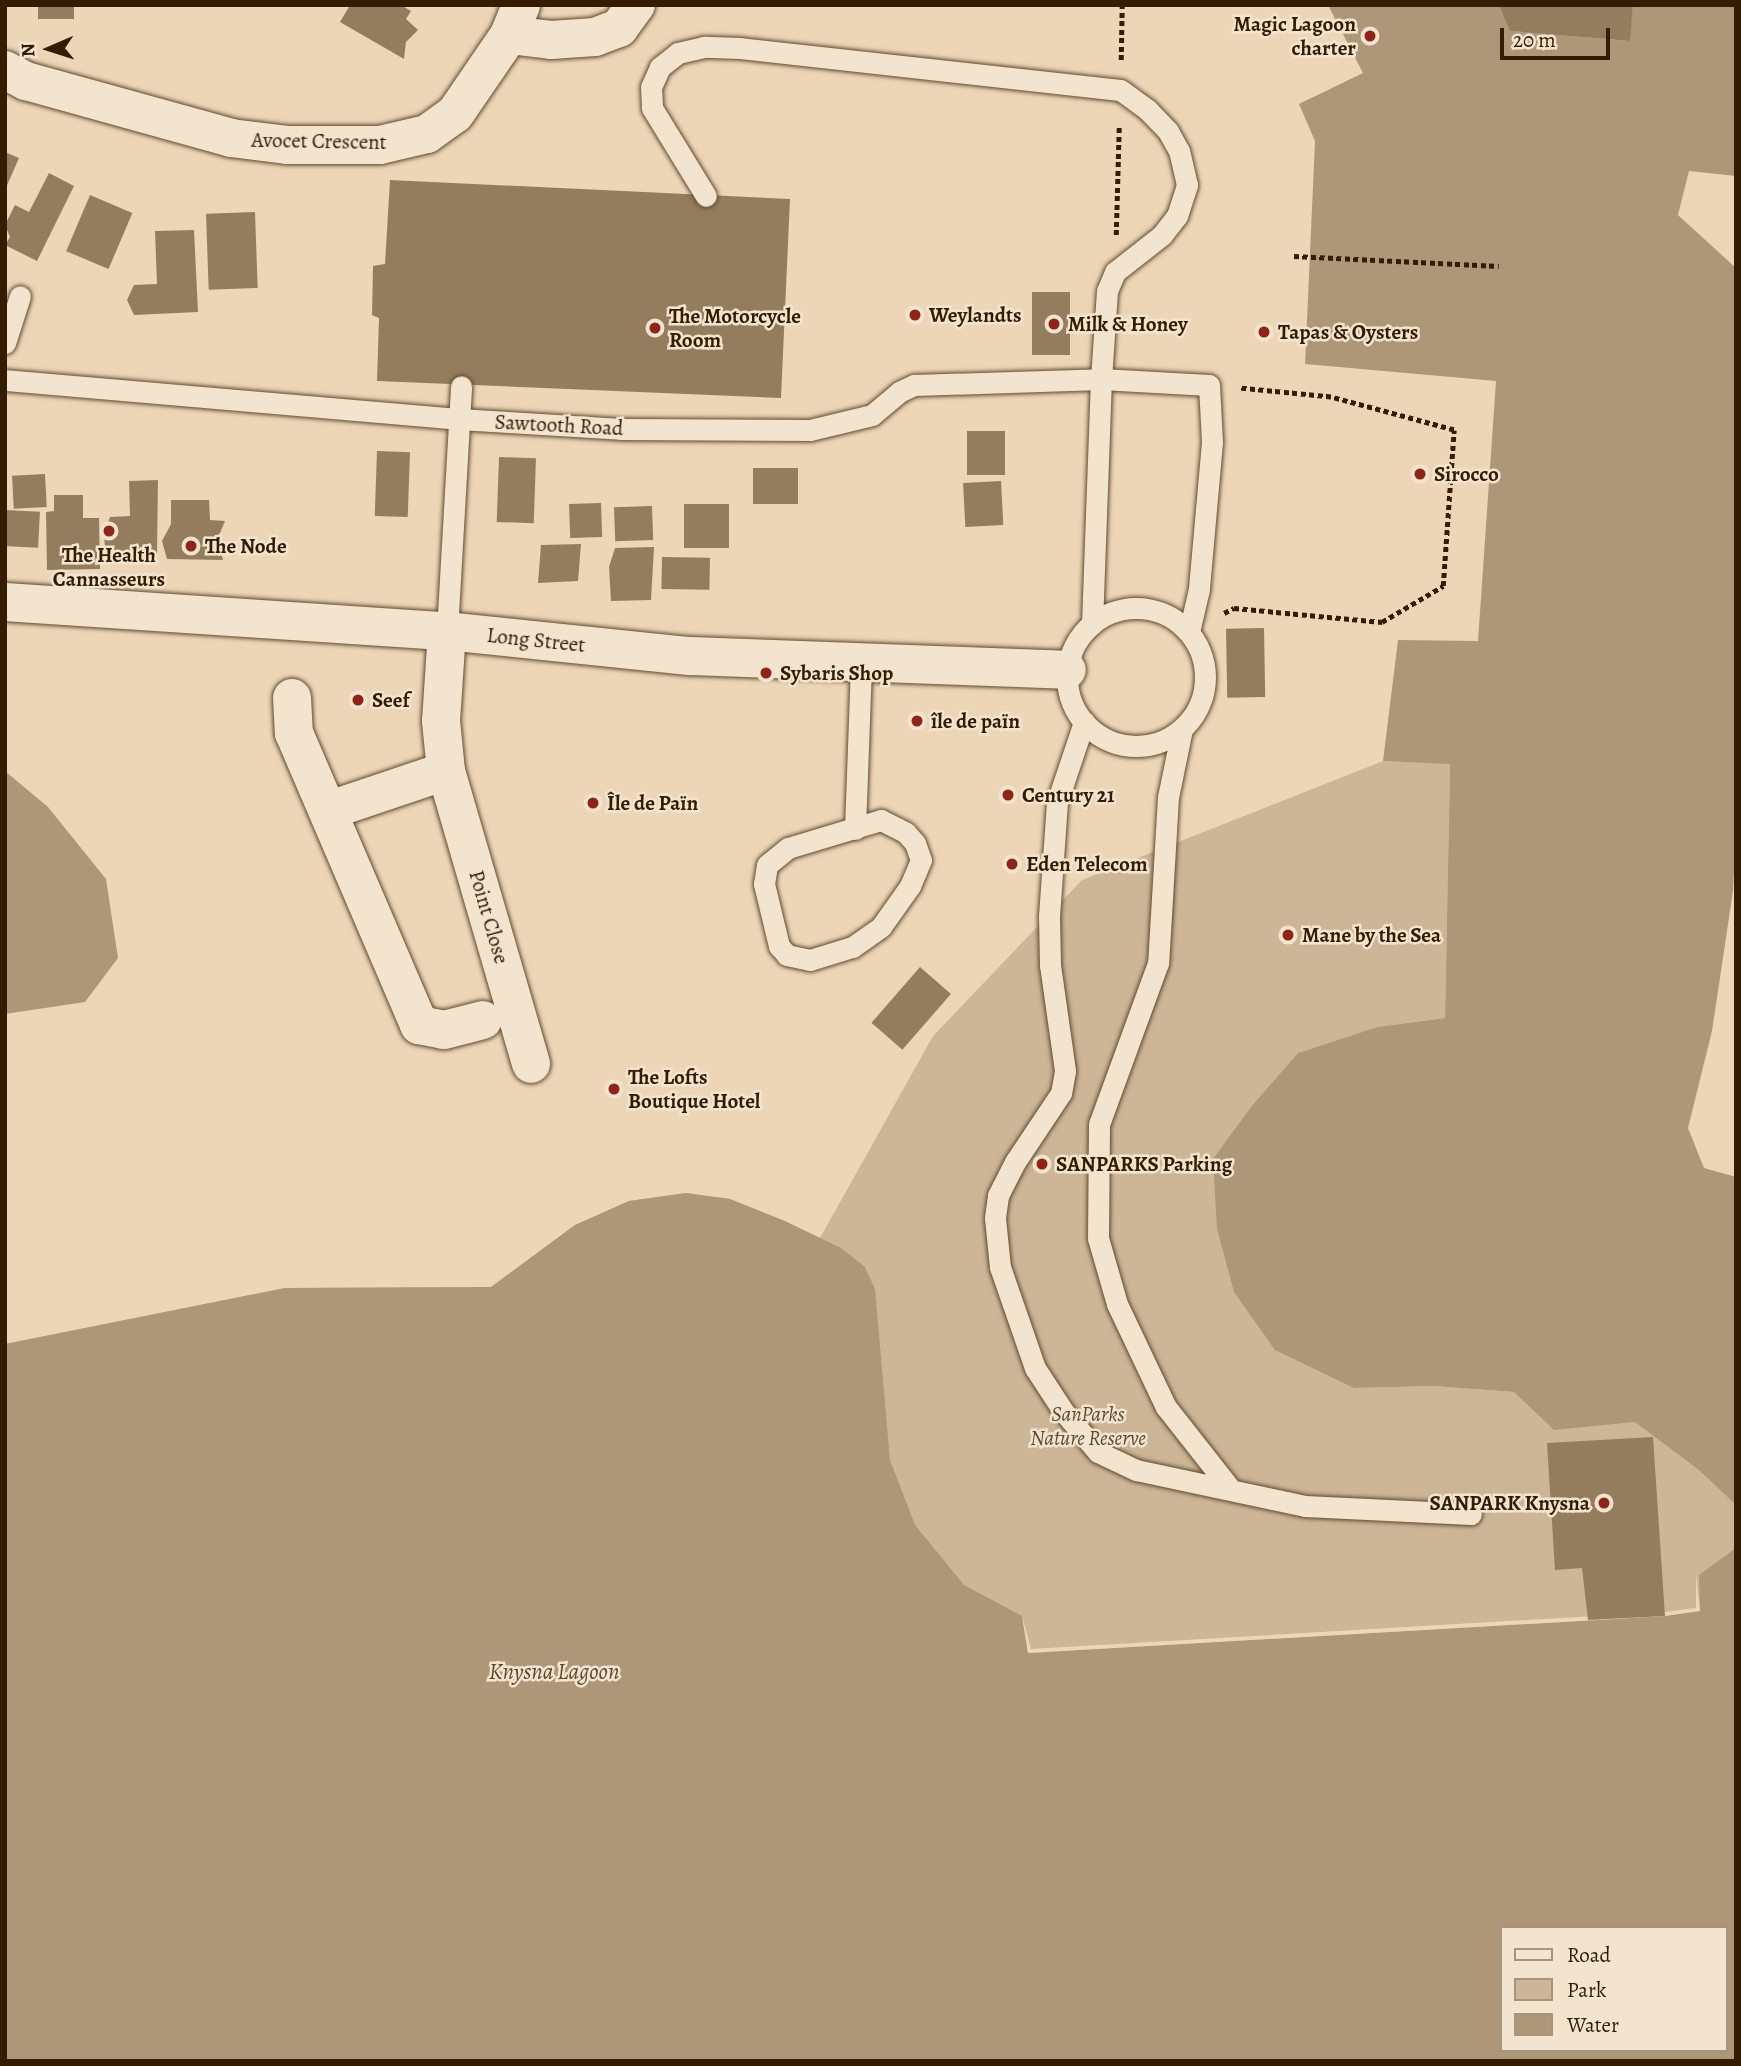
<!DOCTYPE html>
<html>
<head>
<meta charset="utf-8">
<style>
	body { margin:0 }
	#map { position:relative; width:1741px; height:2066px; overflow:hidden; background:#edd6b7; font-family:Alegreya,serif }
	div>[style] { position:absolute }
	[style*='--x'] { left:calc(var(--x)*1px); top:calc(var(--y)*1px); width:calc(var(--w)*1px); rotate:calc(var(--a)*1deg) }
	.green>* { inset:0; background:#cdb698 }
	.water>* { inset:0; background:#ae9779 }
	.pier>* { inset:0; background:#edd6b7 }
	.building>* { inset:0; background:#947d5f; transform-origin:0 0 }
	.path>* { height:4.5px; margin-top:-2.25px; transform-origin:0; background:repeating-linear-gradient(90deg,#331c00 0 5px,transparent 0 8.5px) }
	.roads { filter:drop-shadow(0 0 2px #624a2e) drop-shadow(0 0 2px #624a2e) }
	.service>* { height:21px; margin:-10.5px; padding:0 10.5px; transform-origin:10.5px; border-radius:10.5px; background:#f3e4d0 }
	.service>.ring { margin:-10.5px; padding:0; box-sizing:content-box; background:none; border:21px solid #f3e4d0; border-radius:50% }
	.minor>* { height:38px; margin:-19px; padding:0 19px; transform-origin:19px; border-radius:19px; background:#f3e4d0 }
	.dots>* { width:19px; height:19px; translate:-50% -50%; box-sizing:border-box; border:4px solid #f3e4d0; border-radius:50% }
	span { translate:-50% -50%; white-space:nowrap; text-align:center; line-height:1.15; -webkit-text-stroke:5px #f3e4d0; paint-order:stroke }
	.poi-label { font-size:21px; color:#331c00; font-weight:700 }
	.right { translate:-100% -50%; text-align:right }
	.left { translate:0 -50%; text-align:left }
	.street-label { font-size:21px; color:#331c00 }
	.park-label { font-size:21px; color:#614a2e; font-style:italic }
	.water-label { font-size:23px; color:#5e472a; font-style:italic }
	.frame { position:absolute; inset:0; border:7px solid #331c00; pointer-events:none }
	.legend { position:absolute; left:1500px; top:1926px; width:228px; height:126px; box-sizing:border-box; background:#f3e4d0; border:2px solid #a6947d; margin:0; padding:9px 12px; list-style:none; font-size:21px; color:#331c00 }
	.legend li { display:flex; align-items:center; gap:14px; height:35px }
	.legend b { width:35px; border:2px solid #a6947d }
	.north { position:absolute; left:14px; top:14px; width:70px; height:70px; -webkit-text-stroke:5px #f3e4d0; paint-order:stroke; rotate:267deg; font-size:19px; font-weight:700; line-height:28px; text-align:center; color:#331c00 }
	.north::after { content:''; display:block; margin:auto; width:24px; height:32px; background:#331c00; clip-path:polygon(50% 0,100% 100%,50% 72%,0 100%) }
	.scale { position:absolute; left:1500px; top:28px; width:110px; height:32px; box-sizing:border-box; border:4px solid #331c00; border-top:0; padding-left:9px; font-size:21px; line-height:24px; white-space:nowrap; color:#331c00; -webkit-text-stroke:5px #f3e4d0; paint-order:stroke }
</style>
</head>
<body>
<div id="map">
	<div class="green">
		<div style="clip-path:polygon(evenodd,1383px 761px,1450px 763px,1445px 1018px,1377px 1027px,1298px 1053px,1213px 1159px,1354px 1388px,1433px 1386px,1514px 1392px,1533px 1408px,1736px 1212px,1736px 2061px,5px 2061px,5px 1344px,285px 1288px,491px 1287px,575px 1225px,629px 1201px,686px 1193px,730px 1199px,820px 1238px,933px 1036px,1082px 880px,1383px 761px,1501px 1928px,1725px 1928px,1725px 2050px,1501px 2050px,1501px 1928px)"></div>
	</div>
	<div class="water">
		<div style="clip-path:polygon(1328px 5px,1499px 5px,1511px 31px,1629px 41px,1633px 5px,1736px 5px,1736px 176px,1689px 171px,1678px 215px,1736px 268px,1736px 833px,1733px 891px,1712px 1031px,1688px 1128px,1704px 1168px,1736px 1177px,1736px 1505px,1699px 1470px,1635px 1422px,1554px 1430px,1514px 1392px,1433px 1386px,1354px 1388px,1275px 1350px,1234px 1292px,1217px 1229px,1213px 1159px,1251px 1107px,1298px 1053px,1377px 1027px,1445px 1018px,1450px 764px,1383px 761px,1398px 640px,1478px 641px,1496px 381px,1305px 364px,1315px 141px,1299px 104px,1363px 73px)"></div>
		<div style="clip-path:polygon(5px 771px,48px 807px,106px 879px,118px 958px,85px 1002px,5px 1014px)"></div>
		<div style="clip-path:polygon(evenodd,686px 1193px,730px 1199px,785px 1221px,841px 1248px,865px 1267px,875px 1289px,890px 1460px,915px 1525px,964px 1585px,1022px 1616px,1028px 1653px,1665px 1616px,1700px 1610px,1699px 1575px,1736px 1548px,1736px 2061px,5px 2061px,5px 1344px,285px 1288px,491px 1287px,575px 1225px,629px 1201px,686px 1193px,1501px 1928px,1725px 1928px,1725px 2050px,1501px 2050px,1501px 1928px)"></div>
	</div>
	<div class="pier">
		<div style="clip-path:polygon(1696px 1574px,1700px 1611px,1665px 1616px,1028px 1653px,1022px 1616px,1031px 1649px,1665px 1612px,1696px 1608px)"></div>
	</div>
	<div class="building">
		<div style="left:38px;top:5px;width:36px;height:14px"></div>
		<div style="clip-path:polygon(350px 5px,401px 5px,411px 11px,406px 19px,418px 30px,406px 42px,404px 59px,340px 22px)"></div>
		<div style="clip-path:polygon(1499px 5px,1633px 5px,1630px 41px,1510px 31px)"></div>
		<div style="clip-path:polygon(5px 152px,19px 158px,5px 190px)"></div>
		<div style="clip-path:polygon(49px 173px,74px 186px,37px 261px,5px 245px,10px 237px,5px 225px,15px 205px,29px 212px)"></div>
		<div style="clip-path:polygon(390px 180px,790px 199px,781px 398px,377px 381px,379px 318px,372px 315px,373px 266px,385px 264px)"></div>
		<div style="left:90px;top:195px;width:46px;height:61px;rotate:23deg"></div>
		<div style="left:255px;top:212px;width:76px;height:49px;rotate:88deg"></div>
		<div style="clip-path:polygon(194px 230px,198px 312px,134px 315px,127px 300px,134px 285px,157px 284px,155px 231px)"></div>
		<div style="left:1032px;top:292px;width:38px;height:63px"></div>
		<div style="left:967px;top:431px;width:38px;height:44px"></div>
		<div style="left:377px;top:451px;width:33px;height:65px;rotate:2deg"></div>
		<div style="left:499px;top:457px;width:37px;height:65px;rotate:2deg"></div>
		<div style="left:753px;top:468px;width:45px;height:36px"></div>
		<div style="left:45px;top:474px;width:33px;height:33px;rotate:87deg"></div>
		<div style="clip-path:polygon(158px 480px,157px 555px,106px 558px,104px 535px,110px 517px,130px 516px,129px 481px)"></div>
		<div style="left:1001px;top:481px;width:44px;height:38px;rotate:87deg"></div>
		<div style="clip-path:polygon(54px 495px,83px 495px,83px 518px,99px 518px,100px 569px,47px 570px,46px 512px,54px 511px)"></div>
		<div style="clip-path:polygon(171px 500px,209px 500px,210px 520px,225px 521px,217px 540px,223px 560px,167px 559px,162px 541px,171px 524px)"></div>
		<div style="left:601px;top:503px;width:34px;height:32px;rotate:88deg"></div>
		<div style="left:729px;top:504px;width:44px;height:45px;rotate:90deg"></div>
		<div style="left:652px;top:506px;width:34px;height:38px;rotate:88deg"></div>
		<div style="left:5px;top:510px;width:35px;height:36px;rotate:3deg"></div>
		<div style="clip-path:polygon(581px 544px,578px 581px,538px 583px,541px 545px)"></div>
		<div style="clip-path:polygon(654px 547px,651px 600px,611px 601px,609px 567px,615px 548px)"></div>
		<div style="left:662px;top:557px;width:48px;height:32px;rotate:1deg"></div>
		<div style="left:1264px;top:628px;width:69px;height:38px;rotate:89deg"></div>
		<div style="left:920px;top:967px;width:41px;height:74px;rotate:41deg"></div>
		<div style="clip-path:polygon(1653px 1437px,1665px 1616px,1588px 1620px,1582px 1568px,1555px 1570px,1547px 1443px)"></div>
	</div>
	<div class="path">
		<div style="--x:1121;--y:60;--w:55;--a:-89"></div>
		<div style="--x:1116;--y:235;--w:110;--a:-88.4"></div>
		<div style="--x:1294;--y:256;--w:205;--a:2.8"></div>
		<div style="--x:1224;--y:613;--w:11;--a:-27"></div>
		<div style="--x:1234;--y:608;--w:149;--a:5.4"></div>
		<div style="--x:1382;--y:622;--w:71;--a:-30.5"></div>
		<div style="--x:1443;--y:586;--w:156;--a:-86"></div>
		<div style="--x:1454;--y:430;--w:127;--a:-165"></div>
		<div style="--x:1331;--y:397;--w:92;--a:-174.4"></div>
	</div>
	<div class="roads">
		<div class="service">
			<div style="--x:5;--y:343;--w:49;--a:-72.3"></div>
			<div style="--x:5;--y:380;--w:456;--a:4.9"></div>
			<div style="--x:459;--y:419;--w:162;--a:3.5"></div>
			<div style="--x:621;--y:429;--w:189;--a:0.3"></div>
			<div style="--x:810;--y:430;--w:64;--a:-13.6"></div>
			<div style="--x:872;--y:415;--w:35;--a:-40"></div>
			<div style="--x:899;--y:392;--w:17;--a:-25"></div>
			<div style="--x:914;--y:385;--w:187;--a:-1.8"></div>
			<div style="--x:1101;--y:379;--w:88;--a:-86.1"></div>
			<div style="--x:1107;--y:291;--w:21;--a:-67"></div>
			<div style="--x:1115;--y:272;--w:60;--a:-38.2"></div>
			<div style="--x:1162;--y:235;--w:24;--a:-52"></div>
			<div style="--x:1177;--y:216;--w:33;--a:-72"></div>
			<div style="--x:1187;--y:185;--w:35;--a:-103"></div>
			<div style="--x:1179;--y:151;--w:23;--a:-119"></div>
			<div style="--x:1168;--y:131;--w:29;--a:-134"></div>
			<div style="--x:1148;--y:110;--w:34;--a:-144"></div>
			<div style="--x:1120;--y:90;--w:382;--a:-173.7"></div>
			<div style="--x:740;--y:48;--w:36;--a:-178"></div>
			<div style="--x:704;--y:47;--w:27;--a:167"></div>
			<div style="--x:678;--y:53;--w:23;--a:142"></div>
			<div style="--x:660;--y:67;--w:22;--a:114"></div>
			<div style="--x:651;--y:87;--w:21;--a:87"></div>
			<div style="--x:652;--y:108;--w:103;--a:58.5"></div>
			<div class="ring" style="left:1067px;top:608px;width:117px;height:117px"></div>
			<div style="--x:1092;--y:624;--w:245;--a:-87.9"></div>
			<div style="--x:1101;--y:379;--w:108;--a:3.2"></div>
			<div style="--x:1209;--y:385;--w:57;--a:87"></div>
			<div style="--x:1212;--y:442;--w:148;--a:95.1"></div>
			<div style="--x:1199;--y:589;--w:44;--a:103.1"></div>
			<div style="--x:447;--y:631;--w:245;--a:-86.7"></div>
			<div style="--x:1084;--y:722;--w:84;--a:108.6"></div>
			<div style="--x:1057;--y:802;--w:114;--a:94"></div>
			<div style="--x:1049;--y:916;--w:49;--a:88.8"></div>
			<div style="--x:1050;--y:965;--w:107;--a:81.9"></div>
			<div style="--x:1065;--y:1071;--w:22;--a:100"></div>
			<div style="--x:1061;--y:1093;--w:83;--a:123.7"></div>
			<div style="--x:1015;--y:1162;--w:38;--a:117"></div>
			<div style="--x:998;--y:1196;--w:22;--a:98"></div>
			<div style="--x:995;--y:1218;--w:49;--a:84.2"></div>
			<div style="--x:1000;--y:1267;--w:107;--a:70.9"></div>
			<div style="--x:1035;--y:1368;--w:51;--a:56.9"></div>
			<div style="--x:1063;--y:1411;--w:54;--a:49.5"></div>
			<div style="--x:1098;--y:1452;--w:42;--a:25.3"></div>
			<div style="--x:1136;--y:1470;--w:173;--a:12"></div>
			<div style="--x:1305;--y:1506;--w:166;--a:2.8"></div>
			<div style="--x:1182;--y:729;--w:69;--a:101.6"></div>
			<div style="--x:1168;--y:797;--w:166;--a:93.4"></div>
			<div style="--x:1158;--y:963;--w:171;--a:110.1"></div>
			<div style="--x:1099;--y:1124;--w:114;--a:90.5"></div>
			<div style="--x:1098;--y:1238;--w:69;--a:73.9"></div>
			<div style="--x:1117;--y:1304;--w:114;--a:64.6"></div>
			<div style="--x:1166;--y:1407;--w:102;--a:51.8"></div>
			<div style="--x:881;--y:820;--w:28;--a:27"></div>
			<div style="--x:906;--y:833;--w:13;--a:48"></div>
			<div style="--x:915;--y:843;--w:18;--a:71"></div>
			<div style="--x:921;--y:860;--w:28;--a:113"></div>
			<div style="--x:910;--y:886;--w:50;--a:125.3"></div>
			<div style="--x:881;--y:927;--w:35;--a:145"></div>
			<div style="--x:852;--y:947;--w:44;--a:162.8"></div>
			<div style="--x:810;--y:960;--w:24;--a:-168"></div>
			<div style="--x:787;--y:955;--w:12;--a:-132"></div>
			<div style="--x:779;--y:946;--w:64;--a:-103.6"></div>
			<div style="--x:764;--y:884;--w:19;--a:-81"></div>
			<div style="--x:767;--y:865;--w:27;--a:-39"></div>
			<div style="--x:788;--y:848;--w:97;--a:-16.8"></div>
			<div style="--x:855;--y:829;--w:167;--a:-87.9"></div>
		</div>
		<div class="minor">
			<div style="--x:509;--y:35;--w:42;--a:6.8"></div>
			<div style="--x:551;--y:40;--w:44;--a:-3.9"></div>
			<div style="--x:595;--y:37;--w:26;--a:-21"></div>
			<div style="--x:619;--y:28;--w:29;--a:-54"></div>
			<div style="--x:5;--y:70;--w:24;--a:28"></div>
			<div style="--x:26;--y:81;--w:213;--a:15.5"></div>
			<div style="--x:231;--y:138;--w:56;--a:7.1"></div>
			<div style="--x:287;--y:145;--w:93;--a:0"></div>
			<div style="--x:380;--y:145;--w:48;--a:-13.2"></div>
			<div style="--x:427;--y:134;--w:34;--a:-36"></div>
			<div style="--x:455;--y:114;--w:96;--a:-55.6"></div>
			<div style="--x:509;--y:35;--w:32;--a:-68"></div>
			<div style="--x:5;--y:602;--w:443;--a:3.8"></div>
			<div style="--x:447;--y:631;--w:244;--a:5.9"></div>
			<div style="--x:690;--y:656;--w:377;--a:2.1"></div>
			<div style="--x:447;--y:631;--w:90;--a:93.8"></div>
			<div style="--x:441;--y:721;--w:50;--a:84.3"></div>
			<div style="--x:446;--y:771;--w:305;--a:73.8"></div>
			<div style="--x:292;--y:698;--w:35;--a:87"></div>
			<div style="--x:294;--y:733;--w:318;--a:66.8"></div>
			<div style="--x:419;--y:1025;--w:25;--a:11"></div>
			<div style="--x:444;--y:1030;--w:40;--a:-14.4"></div>
			<div style="--x:330;--y:810;--w:122;--a:-18.6"></div>
		</div>
	</div>
	<div class="dots">
		<div style="left:1370px;top:36px;background:#8f2418"></div>
		<div style="left:915px;top:315px;background:#8f2418"></div>
		<div style="left:1054px;top:324px;background:#8f2418"></div>
		<div style="left:655px;top:328px;background:#8f2418"></div>
		<div style="left:1264px;top:332px;background:#8f2418"></div>
		<div style="left:1420px;top:474px;background:#8f2418"></div>
		<div style="left:109px;top:531px;background:#8f2418"></div>
		<div style="left:191px;top:546px;background:#8f2418"></div>
		<div style="left:766px;top:673px;background:#8f2418"></div>
		<div style="left:358px;top:700px;background:#8f2418"></div>
		<div style="left:917px;top:721px;background:#8f2418"></div>
		<div style="left:1008px;top:795px;background:#8f2418"></div>
		<div style="left:593px;top:803px;background:#8f2418"></div>
		<div style="left:1012px;top:864px;background:#8f2418"></div>
		<div style="left:1288px;top:935px;background:#8f2418"></div>
		<div style="left:614px;top:1089px;background:#8f2418"></div>
		<div style="left:1042px;top:1164px;background:#8f2418"></div>
		<div style="left:1604px;top:1503px;background:#8f2418"></div>
	</div>
	<div class="poi-label">
		<span class="right" style="left:1356px;top:36px">Magic Lagoon<br>charter</span>
		<span class="left" style="left:929px;top:315px">Weylandts</span>
		<span class="left" style="left:669px;top:328px">The Motorcycle<br>Room</span>
		<span class="left" style="left:1068px;top:324px">Milk &amp; Honey</span>
		<span class="left" style="left:1278px;top:332px">Tapas &amp; Oysters</span>
		<span class="left" style="left:1434px;top:474px">Sirocco</span>
		<span class="left" style="left:205px;top:546px">The Node</span>
		<span style="left:109px;top:567px">The Health<br>Cannasseurs</span>
		<span class="left" style="left:780px;top:673px">Sybaris Shop</span>
		<span class="left" style="left:372px;top:700px">Seef</span>
		<span class="left" style="left:931px;top:721px">île de païn</span>
		<span class="left" style="left:1022px;top:795px">Century 21</span>
		<span class="left" style="left:607px;top:803px">Île de Païn</span>
		<span class="left" style="left:1026px;top:864px">Eden Telecom</span>
		<span class="left" style="left:1302px;top:935px">Mane by the Sea</span>
		<span class="left" style="left:628px;top:1089px">The Lofts<br>Boutique Hotel</span>
		<span class="left" style="left:1056px;top:1164px">SANPARKS Parking</span>
		<span class="right" style="left:1590px;top:1503px">SANPARK Knysna</span>
	</div>
	<div class="street-label">
		<span style="left:319px;top:141px;rotate:1deg">Avocet Crescent</span>
		<span style="left:559px;top:425px;rotate:3deg">Sawtooth Road</span>
		<span style="left:536px;top:640px;rotate:6deg">Long Street</span>
		<span style="left:489px;top:917px;rotate:74deg">Point Close</span>
	</div>
	<div class="park-label">
		<span style="left:1088px;top:1426px">SanParks<br>Nature Reserve</span>
	</div>
	<div class="water-label">
		<span style="left:554px;top:1672px">Knysna Lagoon</span>
	</div>
	<div class="frame"></div>
	<ul class="legend">
	<li><b style="height:9px;background:#f3e4d0"></b>Road</li>
	<li><b style="height:19px;background:#cdb698"></b>Park</li>
	<li><b style="height:19px;background:#ae9779"></b>Water</li>
	</ul>
	<div class="north">N</div>
	<div class="scale">20 m</div>
</div>
</body>
</html>
